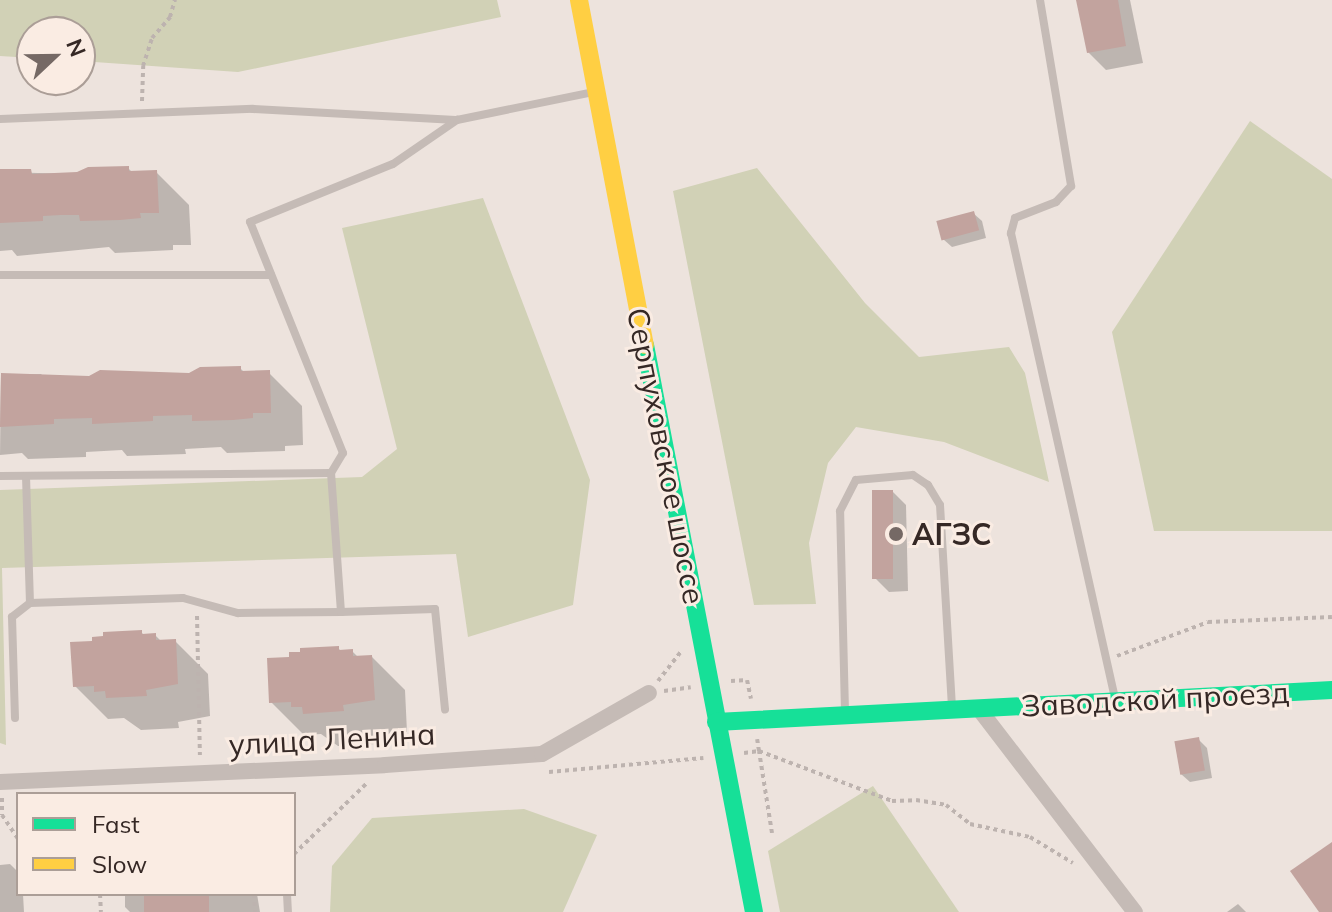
<!DOCTYPE html>
<html>
<head>
<meta charset="utf-8">
<style>
	body { margin:0 }
	#map { position:relative; width:1332px; height:912px; overflow:hidden; background:#ede3dd; font-family:Mulish,sans-serif }
	div>[style] { position:absolute }
	[style*='--x'] { left:calc(var(--x)*1px); top:calc(var(--y)*1px); width:calc(var(--w)*1px); rotate:calc(var(--a)*1deg) }
	.green>* { inset:0; background:#d1d1b6 }
	.shadow>* { inset:0; background:#0003 }
	.building>* { inset:0; background:#c2a39e; transform-origin:0 0 }
	.path>* { height:4px; margin-top:-2px; transform-origin:0; background:repeating-linear-gradient(90deg,#bdb3af 0 4px,transparent 0 8px) }
	.lane>* { height:8px; margin:-4px; padding:0 4px; transform-origin:4px; border-radius:4px; background:#c5bbb6 }
	.street>* { height:16px; margin:-8px; padding:0 8px; transform-origin:8px; border-radius:8px; background:#c5bbb6 }
	.fast>* { height:18px; margin:-9px; padding:0 9px; transform-origin:9px; border-radius:9px; background:#16e098 }
	.slow>* { height:18px; margin:-9px; padding:0 9px; transform-origin:9px; border-radius:9px; background:#ffcf43 }
	.dots>* { width:22px; height:22px; translate:-50% -50%; box-sizing:border-box; border:4px solid #faece3; border-radius:50% }
	span { translate:-50% -50%; white-space:nowrap; text-align:center; line-height:1.15; -webkit-text-stroke:6px #faece3; paint-order:stroke }
	.street-label { font-size:30px; color:#352825 }
	.poi-label { font-size:30px; color:#352825; font-weight:700 }
	.left { translate:0 -50%; text-align:left }
	.legend { position:absolute; left:16px; top:792px; width:280px; height:104px; box-sizing:border-box; background:#faece3; border:2px solid #ab9e97; margin:0; padding:10px 14px; list-style:none; font-size:24px; color:#352825 }
	.legend li { display:flex; align-items:center; gap:16px; height:40px }
	.legend b { width:40px; border:2px solid #ab9e97 }
	.north { position:absolute; left:16px; top:16px; width:80px; height:80px; box-sizing:border-box; background:#faece3; border:2px solid #ab9e97; border-radius:50%; rotate:68deg; font-size:22px; font-weight:700; line-height:32px; text-align:center; color:#352825 }
	.north::after { content:''; display:block; margin:auto; width:28px; height:36px; background:#756965; clip-path:polygon(50% 0,100% 100%,50% 72%,0 100%) }
</style>
</head>
<body>
<div id="map">
	<div class="green">
		<div style="clip-path:polygon(0 0,497px 0,501px 17px,238px 72px,80px 61px,80px 32px,32px 32px,32px 58px,0 56px)"></div>
		<div style="clip-path:polygon(1250px 121px,1332px 179px,1332px 531px,1154px 531px,1112px 332px)"></div>
		<div style="clip-path:polygon(757px 168px,865px 303px,919px 357px,1009px 347px,1025px 373px,1049px 482px,944px 442px,856px 427px,828px 463px,809px 543px,816px 604px,754px 605px,673px 191px)"></div>
		<div style="clip-path:polygon(483px 198px,590px 480px,573px 605px,468px 637px,456px 554px,2px 568px,6px 745px,0 743px,0 490px,362px 477px,397px 449px,342px 228px)"></div>
		<div style="clip-path:polygon(873px 786px,959px 912px,780px 912px,768px 851px)"></div>
		<div style="clip-path:polygon(524px 809px,597px 835px,563px 912px,330px 912px,332px 866px,372px 818px)"></div>
	</div>
	<div class="shadow">
		<div style="clip-path:polygon(1078px 0,1130px 0,1143px 63px,1106px 70px,1088px 52px)"></div>
		<div style="clip-path:polygon(128px 168px,133px 173px,156px 172px,189px 205px,191px 245px,173px 245px,173px 250px,115px 253px,109px 247px,17px 256px,12px 250px,0 251px,0 172px,77px 174px)"></div>
		<div style="clip-path:polygon(973px 213px,982px 221px,986px 238px,952px 247px,943px 239px)"></div>
		<div style="clip-path:polygon(240px 368px,245px 373px,269px 373px,302px 406px,303px 445px,285px 446px,285px 451px,227px 453px,221px 447px,185px 449px,186px 454px,127px 456px,122px 450px,86px 452px,86px 457px,28px 459px,22px 453px,0 455px,1px 375px,41px 374px,46px 379px,189px 375px)"></div>
		<div style="clip-path:polygon(893px 492px,906px 505px,908px 591px,889px 592px,876px 579px)"></div>
		<div style="clip-path:polygon(141px 632px,145px 636px,155px 635px,162px 642px,175px 641px,208px 674px,210px 716px,178px 722px,179px 728px,141px 730px,124px 718px,108px 719px,75px 686px,94px 643px)"></div>
		<div style="clip-path:polygon(338px 648px,342px 652px,352px 651px,359px 658px,372px 657px,405px 690px,407px 732px,375px 738px,376px 744px,338px 746px,321px 734px,304px 735px,271px 702px,291px 658px)"></div>
		<div style="clip-path:polygon(1199px 740px,1207px 748px,1212px 778px,1190px 782px,1181px 774px)"></div>
		<div style="clip-path:polygon(10px 864px,18px 872px,18px 894px,23px 894px,24px 912px,0 912px,0 865px)"></div>
		<div style="clip-path:polygon(125px 894px,257px 894px,260px 912px,130px 912px,125px 907px)"></div>
		<div style="clip-path:polygon(1238px 904px,1246px 912px,1227px 912px)"></div>
	</div>
	<div class="building">
		<div style="clip-path:polygon(1076px 0,1118px 0,1126px 46px,1087px 53px)"></div>
		<div style="clip-path:polygon(129px 166px,129px 171px,157px 170px,159px 213px,140px 213px,141px 218px,120px 220px,80px 221px,79px 215px,61px 215px,43px 216px,43px 221px,0 223px,0 169px,31px 169px,32px 174px,77px 172px,88px 167px)"></div>
		<div style="left:974px;top:211px;width:20px;height:39px;rotate:75deg"></div>
		<div style="clip-path:polygon(241px 366px,241px 371px,270px 370px,271px 413px,253px 413px,253px 418px,233px 420px,192px 421px,192px 415px,153px 416px,153px 421px,92px 424px,92px 418px,54px 419px,54px 424px,0 427px,1px 373px,89px 376px,100px 370px,189px 373px,200px 367px)"></div>
		<div style="left:872px;top:490px;width:21px;height:89px"></div>
		<div style="clip-path:polygon(142px 630px,142px 634px,156px 633px,156px 640px,176px 639px,178px 684px,146px 690px,147px 696px,106px 698px,105px 691px,94px 692px,94px 686px,73px 687px,70px 642px,92px 641px,92px 637px,103px 636px,103px 632px)"></div>
		<div style="clip-path:polygon(339px 646px,339px 650px,353px 649px,353px 656px,372px 655px,375px 700px,343px 705px,344px 711px,303px 714px,302px 707px,291px 707px,291px 702px,269px 703px,267px 658px,289px 657px,289px 652px,300px 652px,300px 648px)"></div>
		<div style="left:1199px;top:737px;width:34px;height:25px;rotate:80deg"></div>
		<div style="clip-path:polygon(1332px 842px,1332px 912px,1319px 912px,1290px 871px)"></div>
		<div style="left:144px;top:894px;width:65px;height:18px"></div>
	</div>
	<div class="path">
		<div style="--x:142;--y:101;--w:35;--a:-88"></div>
		<div style="--x:143;--y:66;--w:29;--a:-72"></div>
		<div style="--x:152;--y:38;--w:28;--a:-49"></div>
		<div style="--x:170;--y:17;--w:18;--a:-74"></div>
		<div style="--x:197;--y:616;--w:139;--a:88.8"></div>
		<div style="--x:1117;--y:656;--w:97;--a:-20.5"></div>
		<div style="--x:1208;--y:622;--w:124;--a:-2.3"></div>
		<div style="--x:658;--y:681;--w:39;--a:-52"></div>
		<div style="--x:731;--y:681;--w:16;--a:-4"></div>
		<div style="--x:747;--y:680;--w:19;--a:78"></div>
		<div style="--x:664;--y:691;--w:27;--a:-8"></div>
		<div style="--x:744;--y:753;--w:15;--a:-8"></div>
		<div style="--x:759;--y:751;--w:12;--a:-99"></div>
		<div style="--x:549;--y:772;--w:155;--a:-5.2"></div>
		<div style="--x:2;--y:798;--w:17;--a:90"></div>
		<div style="--x:2;--y:815;--w:29;--a:56"></div>
		<div style="--x:772;--y:833;--w:83;--a:-99"></div>
		<div style="--x:759;--y:751;--w:142;--a:20.6"></div>
		<div style="--x:892;--y:801;--w:24;--a:-2"></div>
		<div style="--x:916;--y:800;--w:30;--a:9"></div>
		<div style="--x:946;--y:805;--w:31;--a:38"></div>
		<div style="--x:970;--y:824;--w:61;--a:12.2"></div>
		<div style="--x:1030;--y:837;--w:50;--a:31.2"></div>
		<div style="--x:294;--y:854;--w:102;--a:-44.2"></div>
		<div style="--x:100;--y:894;--w:18;--a:87"></div>
		<div style="--x:254;--y:894;--w:18;--a:87"></div>
	</div>
	<div class="lane">
		<div style="--x:1040;--y:0;--w:189;--a:80.5"></div>
		<div style="--x:1071;--y:186;--w:22;--a:133"></div>
		<div style="--x:1056;--y:202;--w:44;--a:158.7"></div>
		<div style="--x:1015;--y:218;--w:16;--a:105"></div>
		<div style="--x:1011;--y:233;--w:476;--a:77.4"></div>
		<div style="--x:0;--y:119;--w:253;--a:-2.3"></div>
		<div style="--x:253;--y:109;--w:203;--a:3.1"></div>
		<div style="--x:0;--y:275;--w:271;--a:0"></div>
		<div style="--x:0;--y:476;--w:331;--a:-0.5"></div>
		<div style="--x:331;--y:473;--w:23;--a:-59"></div>
		<div style="--x:343;--y:453;--w:249;--a:-111.9"></div>
		<div style="--x:250;--y:222;--w:154;--a:-22.1"></div>
		<div style="--x:393;--y:164;--w:78;--a:-34.5"></div>
		<div style="--x:457;--y:120;--w:140;--a:-11.6"></div>
		<div style="--x:26;--y:476;--w:127;--a:88.2"></div>
		<div style="--x:30;--y:603;--w:153;--a:-1.9"></div>
		<div style="--x:183;--y:598;--w:57;--a:15.3"></div>
		<div style="--x:238;--y:613;--w:103;--a:-0.6"></div>
		<div style="--x:341;--y:612;--w:139;--a:-94.1"></div>
		<div style="--x:341;--y:612;--w:94;--a:-1.8"></div>
		<div style="--x:435;--y:609;--w:101;--a:84.3"></div>
		<div style="--x:845;--y:711;--w:200;--a:-91.4"></div>
		<div style="--x:840;--y:511;--w:35;--a:-63"></div>
		<div style="--x:856;--y:480;--w:57;--a:-5"></div>
		<div style="--x:913;--y:475;--w:18;--a:34"></div>
		<div style="--x:928;--y:485;--w:23;--a:59"></div>
		<div style="--x:940;--y:505;--w:201;--a:86.6"></div>
		<div style="--x:15;--y:718;--w:101;--a:-91.7"></div>
		<div style="--x:12;--y:617;--w:23;--a:-38"></div>
		<div style="--x:287;--y:894;--w:18;--a:87"></div>
	</div>
	<div class="street">
		<div style="--x:979;--y:709;--w:256;--a:52.5"></div>
		<div style="--x:0;--y:782;--w:385;--a:-2.5"></div>
		<div style="--x:385;--y:765;--w:157;--a:-4"></div>
		<div style="--x:542;--y:754;--w:123;--a:-29.7"></div>
	</div>
	<div class="fast">
		<div style="--x:645;--y:345;--w:577;--a:79.12"></div>
		<div style="--x:716;--y:722;--w:617;--a:-2.97"></div>
	</div>
	<div class="slow">
		<div style="--x:579;--y:0;--w:351;--a:79.2"></div>
	</div>
	<div class="dots">
		<div style="left:896px;top:534px;background:#756965"></div>
	</div>
	<div class="street-label">
		<span style="left:666px;top:456px;rotate:79deg">Серпуховское шоссе</span>
		<span style="left:1155px;top:699px;rotate:-3deg">Заводской проезд</span>
		<span style="left:332px;top:739px;rotate:-3deg">улица Ленина</span>
	</div>
	<div class="poi-label">
		<span class="left" style="left:912px;top:534px">АГЗС</span>
	</div>
	<ul class="legend">
	<li><b style="height:10px;background:#16e098"></b>Fast</li>
	<li><b style="height:10px;background:#ffcf43"></b>Slow</li>
	</ul>
	<div class="north">N</div>
</div>
</body>
</html>
